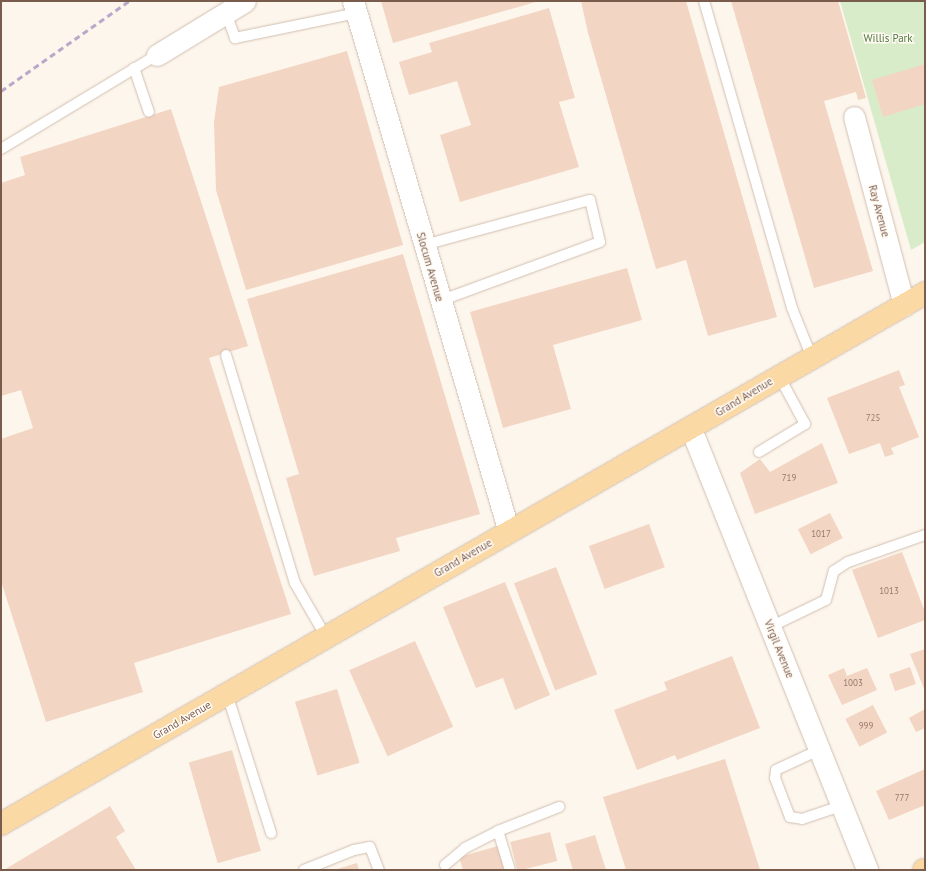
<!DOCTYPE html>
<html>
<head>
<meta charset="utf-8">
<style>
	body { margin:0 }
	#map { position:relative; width:926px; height:871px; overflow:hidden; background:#fdf6ec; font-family:"PT Sans",sans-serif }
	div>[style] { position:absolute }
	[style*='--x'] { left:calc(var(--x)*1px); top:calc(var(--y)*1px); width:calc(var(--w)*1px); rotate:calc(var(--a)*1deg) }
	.green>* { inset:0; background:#d8ecc9 }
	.building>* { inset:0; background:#f3d5c3; transform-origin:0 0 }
	.roads { filter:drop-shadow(0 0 1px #d1beb0) drop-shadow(0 0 1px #d1beb0) }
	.lane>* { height:10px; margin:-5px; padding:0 5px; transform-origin:5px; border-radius:5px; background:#fff }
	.street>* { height:21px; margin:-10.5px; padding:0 10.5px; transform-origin:10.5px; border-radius:10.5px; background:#fff }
	.primary>* { height:22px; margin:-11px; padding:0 11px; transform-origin:11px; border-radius:11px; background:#fbd9a5 }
	.rail>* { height:3px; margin-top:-1.5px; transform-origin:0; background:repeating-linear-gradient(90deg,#b9a8c9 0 6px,transparent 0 10px) }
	span { translate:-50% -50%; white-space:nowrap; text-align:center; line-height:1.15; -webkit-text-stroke:3px #fffaf3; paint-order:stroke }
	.number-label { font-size:9px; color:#987a6a }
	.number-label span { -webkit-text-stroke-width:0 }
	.park-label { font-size:11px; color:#537a41 }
	.street-label { font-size:11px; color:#7a5c4d }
	.frame { position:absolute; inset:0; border:2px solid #7a5c4d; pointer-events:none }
</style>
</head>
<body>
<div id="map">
	<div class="green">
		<div style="clip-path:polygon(840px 1px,925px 1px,925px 242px,911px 250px)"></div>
	</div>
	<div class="building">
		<div style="clip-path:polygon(381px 1px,539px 1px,393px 43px)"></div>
		<div style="clip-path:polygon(581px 1px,686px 1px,777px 317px,708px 336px,686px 260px,656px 269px,588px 33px)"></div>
		<div style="clip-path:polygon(731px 1px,838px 1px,866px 98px,858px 100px,856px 92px,824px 101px,873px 271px,814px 288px)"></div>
		<div style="clip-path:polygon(549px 8px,575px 98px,559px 102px,579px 167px,460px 202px,440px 135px,471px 125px,457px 81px,409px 95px,399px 62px,432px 52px,429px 43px)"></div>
		<div style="clip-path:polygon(347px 51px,403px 245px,246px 290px,216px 190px,214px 122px,219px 87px)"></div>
		<div style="clip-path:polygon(925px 64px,925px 104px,883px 117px,872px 80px)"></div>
		<div style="clip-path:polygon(171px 109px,248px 346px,209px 358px,291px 614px,134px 663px,143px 692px,46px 722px,1px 581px,1px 439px,33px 428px,21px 390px,1px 396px,1px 183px,25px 175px,20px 157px)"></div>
		<div style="clip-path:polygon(403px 254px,480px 514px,396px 538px,400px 551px,314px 576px,286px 478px,299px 474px,247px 299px)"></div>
		<div style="clip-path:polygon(627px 268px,642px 320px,553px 345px,571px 409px,503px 428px,470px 312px)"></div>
		<div style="clip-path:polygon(899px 370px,905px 385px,899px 387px,919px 437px,891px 448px,894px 454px,885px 457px,880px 443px,849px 454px,827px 398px)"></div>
		<div style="clip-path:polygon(822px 443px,838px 483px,755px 514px,740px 473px,760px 459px,770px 472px)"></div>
		<div style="left:830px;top:513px;width:28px;height:36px;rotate:63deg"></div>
		<div style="left:649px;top:524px;width:46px;height:64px;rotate:70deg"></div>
		<div style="clip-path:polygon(902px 552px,925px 612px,925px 620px,878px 638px,852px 570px)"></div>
		<div style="left:556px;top:567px;width:115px;height:45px;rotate:69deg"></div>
		<div style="clip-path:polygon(505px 582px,550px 695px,515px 710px,503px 678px,476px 688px,443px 607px)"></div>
		<div style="left:415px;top:641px;width:94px;height:72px;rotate:66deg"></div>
		<div style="clip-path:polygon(925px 649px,925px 691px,910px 654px)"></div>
		<div style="clip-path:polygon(732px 656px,760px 728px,677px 760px,675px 755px,637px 770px,614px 710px,667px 690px,664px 682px)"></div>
		<div style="left:910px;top:667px;width:18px;height:22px;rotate:71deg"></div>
		<div style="clip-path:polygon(844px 668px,847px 676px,867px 668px,877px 690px,842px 705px,828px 675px)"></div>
		<div style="left:337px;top:689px;width:77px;height:44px;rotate:73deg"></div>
		<div style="left:873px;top:705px;width:31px;height:31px;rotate:63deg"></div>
		<div style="clip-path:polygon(925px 709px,925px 728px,916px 732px,909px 718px)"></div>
		<div style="left:232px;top:750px;width:105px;height:45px;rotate:74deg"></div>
		<div style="clip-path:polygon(725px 759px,760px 870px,626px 870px,603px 797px)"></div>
		<div style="clip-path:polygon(925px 769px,925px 805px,889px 820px,876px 791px)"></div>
		<div style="clip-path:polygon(110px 806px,125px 831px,116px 837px,136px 870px,4px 870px)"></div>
		<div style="left:550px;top:832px;width:30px;height:41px;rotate:76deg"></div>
		<div style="clip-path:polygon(595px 835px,606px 870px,573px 870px,565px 844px)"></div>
		<div style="clip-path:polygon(498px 846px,504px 870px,463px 870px,459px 857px)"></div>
		<div style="clip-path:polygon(357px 863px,359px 870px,334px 870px)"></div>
	</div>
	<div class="roads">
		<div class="lane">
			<div style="--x:704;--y:1;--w:319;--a:74"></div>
			<div style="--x:792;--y:308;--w:54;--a:68.2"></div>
			<div style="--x:226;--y:13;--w:27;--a:70"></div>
			<div style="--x:235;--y:38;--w:125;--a:-11.6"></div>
			<div style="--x:134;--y:68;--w:46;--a:71.2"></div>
			<div style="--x:1;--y:149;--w:182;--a:-31.1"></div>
			<div style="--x:424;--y:245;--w:172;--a:-15.2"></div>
			<div style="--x:590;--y:200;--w:43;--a:76.6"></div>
			<div style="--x:600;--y:242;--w:171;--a:159.8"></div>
			<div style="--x:226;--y:355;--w:238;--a:73.2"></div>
			<div style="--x:295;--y:583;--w:62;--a:60.1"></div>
			<div style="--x:759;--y:452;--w:54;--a:-31.3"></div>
			<div style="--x:805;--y:424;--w:55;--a:-118.4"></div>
			<div style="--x:770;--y:627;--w:62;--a:-25.7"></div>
			<div style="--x:826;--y:600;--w:30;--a:-75"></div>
			<div style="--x:834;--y:571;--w:17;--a:-33"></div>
			<div style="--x:848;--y:562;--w:82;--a:-19.3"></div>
			<div style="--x:227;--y:694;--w:146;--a:72.4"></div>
			<div style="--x:819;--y:750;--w:47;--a:155.1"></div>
			<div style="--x:776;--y:770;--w:8;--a:97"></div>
			<div style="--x:775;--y:778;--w:42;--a:69"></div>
			<div style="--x:790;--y:817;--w:12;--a:9"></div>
			<div style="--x:802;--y:819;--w:41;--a:-18.4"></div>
			<div style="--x:445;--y:865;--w:26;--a:-40"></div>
			<div style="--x:465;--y:848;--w:37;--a:-27"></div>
			<div style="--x:304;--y:870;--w:54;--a:-21.8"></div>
			<div style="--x:354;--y:850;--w:16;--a:-11"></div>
			<div style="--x:370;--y:847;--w:25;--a:69"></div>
			<div style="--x:510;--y:870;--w:41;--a:-107.1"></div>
			<div style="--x:498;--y:831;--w:66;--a:-21.5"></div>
		</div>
		<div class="street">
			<div style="--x:353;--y:1;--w:553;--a:73.63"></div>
			<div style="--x:157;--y:55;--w:103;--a:-31.5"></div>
			<div style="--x:854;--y:117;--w:195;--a:75.1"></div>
			<div style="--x:691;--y:429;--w:475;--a:68.2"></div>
		</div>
		<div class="primary">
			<div style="--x:1;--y:824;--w:1066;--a:-29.88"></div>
			<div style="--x:924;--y:870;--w:1;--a:0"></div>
		</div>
	</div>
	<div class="rail">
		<div style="--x:1;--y:91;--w:156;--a:-35.1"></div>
	</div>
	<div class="number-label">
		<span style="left:873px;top:418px">725</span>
		<span style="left:789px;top:478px">719</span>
		<span style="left:821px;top:534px">1017</span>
		<span style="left:889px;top:591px">1013</span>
		<span style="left:853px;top:683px">1003</span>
		<span style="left:866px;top:726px">999</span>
		<span style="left:902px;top:798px">777</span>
	</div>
	<div class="park-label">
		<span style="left:888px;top:38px">Willis Park</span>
	</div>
	<div class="street-label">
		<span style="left:879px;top:211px;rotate:75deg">Ray Avenue</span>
		<span style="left:430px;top:267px;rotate:74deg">Slocum Avenue</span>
		<span style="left:744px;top:397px;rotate:-31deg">Grand Avenue</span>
		<span style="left:463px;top:558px;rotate:-30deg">Grand Avenue</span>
		<span style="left:779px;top:649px;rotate:68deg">Virgil Avenue</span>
		<span style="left:182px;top:720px;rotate:-30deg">Grand Avenue</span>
	</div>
	<div class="frame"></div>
</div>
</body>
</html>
